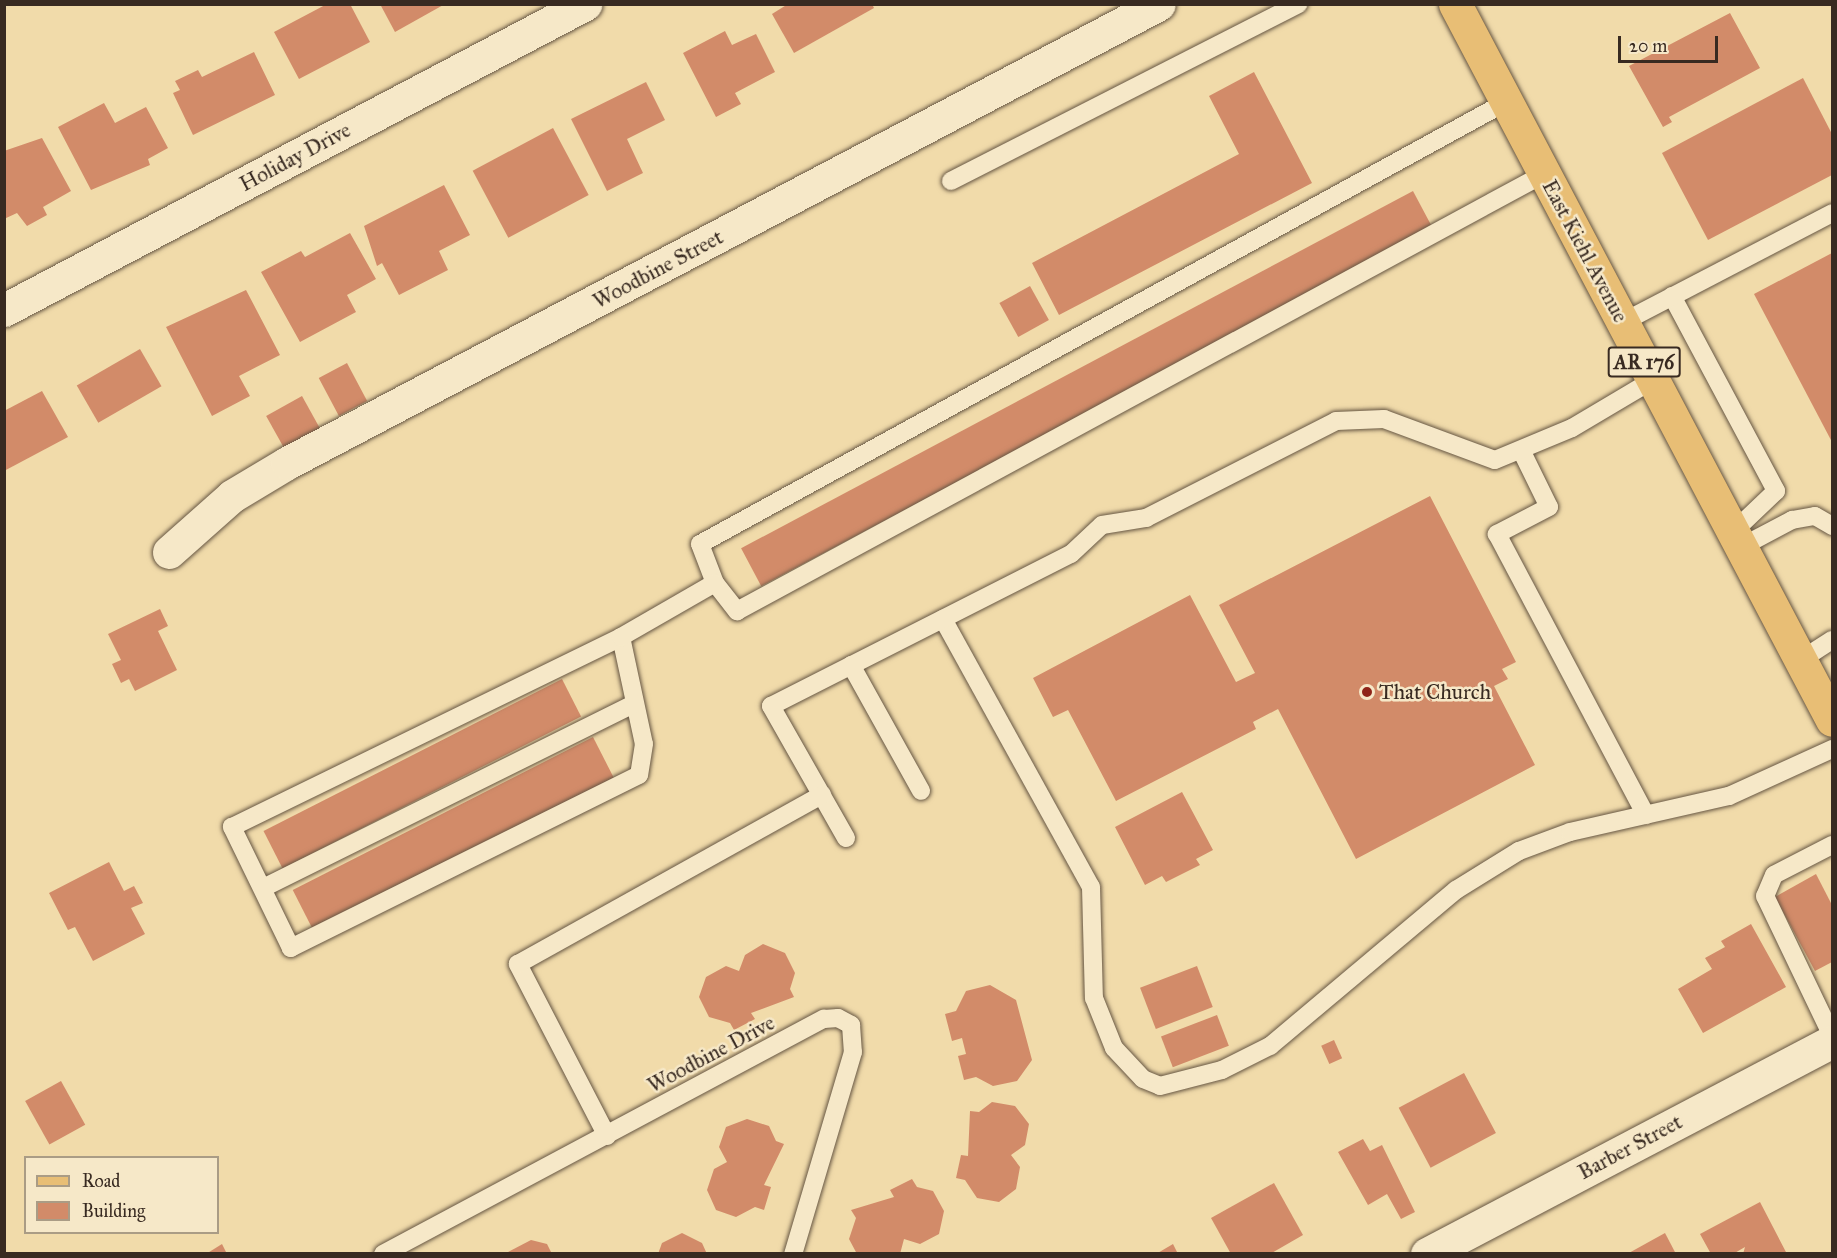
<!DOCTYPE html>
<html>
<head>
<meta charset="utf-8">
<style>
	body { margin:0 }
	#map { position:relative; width:1837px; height:1258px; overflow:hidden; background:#f1dbaa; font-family:"IM FELL Great Primer",serif }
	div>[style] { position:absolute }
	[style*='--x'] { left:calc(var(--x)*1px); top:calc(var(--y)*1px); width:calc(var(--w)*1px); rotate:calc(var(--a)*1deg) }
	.building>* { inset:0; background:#d28b69; transform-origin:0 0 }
	.roads { filter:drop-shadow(0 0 2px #665643) drop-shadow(0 0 2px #665643) }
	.lane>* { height:18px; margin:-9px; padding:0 9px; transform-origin:9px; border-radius:9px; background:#f6e8c8 }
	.street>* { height:33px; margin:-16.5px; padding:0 16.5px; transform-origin:16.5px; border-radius:16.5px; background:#f6e8c8 }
	.primary>* { height:33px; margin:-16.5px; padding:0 16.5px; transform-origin:16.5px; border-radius:16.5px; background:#e8be75 }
	.dots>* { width:16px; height:16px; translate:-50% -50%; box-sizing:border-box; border:3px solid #f6e8c8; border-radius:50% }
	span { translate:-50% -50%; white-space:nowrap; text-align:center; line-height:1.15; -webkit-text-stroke:5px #f6e8c8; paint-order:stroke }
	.shield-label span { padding:2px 4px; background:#f6e8c8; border:2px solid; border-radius:4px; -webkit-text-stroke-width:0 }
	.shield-label { font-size:20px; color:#382a21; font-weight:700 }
	.street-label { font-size:21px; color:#382a21 }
	.poi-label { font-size:21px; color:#382a21 }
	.left { translate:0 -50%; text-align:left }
	.frame { position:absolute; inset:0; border:6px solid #382a21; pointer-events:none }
	.legend { position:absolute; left:24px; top:1156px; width:195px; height:78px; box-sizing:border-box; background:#f6e8c8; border:2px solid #aa9c85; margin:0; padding:8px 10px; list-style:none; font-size:18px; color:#382a21 }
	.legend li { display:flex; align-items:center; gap:12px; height:30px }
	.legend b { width:30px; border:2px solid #aa9c85 }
	.scale { position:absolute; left:1618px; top:36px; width:100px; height:27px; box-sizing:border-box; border:3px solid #382a21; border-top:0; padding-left:8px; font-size:18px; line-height:21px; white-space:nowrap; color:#382a21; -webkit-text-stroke:4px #f6e8c8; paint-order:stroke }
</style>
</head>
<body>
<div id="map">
	<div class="building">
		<div style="clip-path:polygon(327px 4px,350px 4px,370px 42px,299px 79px,274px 32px)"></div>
		<div style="clip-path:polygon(380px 4px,445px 4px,395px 32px)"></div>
		<div style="clip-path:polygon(788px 4px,872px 4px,874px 8px,794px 53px,772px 14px)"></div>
		<div style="clip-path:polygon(1730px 13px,1760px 68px,1669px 117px,1672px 122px,1663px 127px,1629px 66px)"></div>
		<div style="clip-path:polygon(725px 31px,732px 45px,756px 34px,775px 72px,735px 93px,741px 104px,716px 117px,683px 53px)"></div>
		<div style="clip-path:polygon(254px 52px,275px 95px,193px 135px,173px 93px,180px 90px,175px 81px,198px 70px,202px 77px)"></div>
		<div style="clip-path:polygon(1254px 72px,1312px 183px,1059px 315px,1032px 263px,1239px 154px,1209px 96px)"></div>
		<div style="clip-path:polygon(1803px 78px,1832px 134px,1832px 175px,1708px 240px,1662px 153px)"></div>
		<div style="clip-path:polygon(646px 82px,665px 120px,627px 139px,643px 173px,607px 191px,571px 119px)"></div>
		<div style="clip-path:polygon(104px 103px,115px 123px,146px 107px,168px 148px,148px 159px,150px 165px,91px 190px,58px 127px)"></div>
		<div style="left:553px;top:128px;width:76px;height:91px;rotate:62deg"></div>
		<div style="clip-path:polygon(42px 138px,71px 191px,43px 207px,47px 215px,27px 226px,17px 213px,4px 219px,4px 151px)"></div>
		<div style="clip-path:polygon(444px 185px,470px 235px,439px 251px,448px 270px,399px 295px,382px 263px,377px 266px,364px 226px)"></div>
		<div style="left:1413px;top:191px;width:43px;height:761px;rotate:62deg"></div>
		<div style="clip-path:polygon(350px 233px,376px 279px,347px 295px,356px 312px,300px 342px,261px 272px,301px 251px,305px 257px)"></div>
		<div style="clip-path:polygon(1832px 253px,1832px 442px,1754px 294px)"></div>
		<div style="left:1030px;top:286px;width:39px;height:35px;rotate:61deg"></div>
		<div style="clip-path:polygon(246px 290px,280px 355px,239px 376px,250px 396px,212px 416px,166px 327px)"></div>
		<div style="left:140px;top:349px;width:43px;height:73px;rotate:60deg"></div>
		<div style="left:347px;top:363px;width:43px;height:32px;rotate:62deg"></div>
		<div style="clip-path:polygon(42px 391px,68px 437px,4px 471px,4px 411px)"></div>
		<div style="left:302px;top:396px;width:38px;height:41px;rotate:61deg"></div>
		<div style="clip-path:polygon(1430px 496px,1516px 662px,1502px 669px,1508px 679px,1494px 686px,1535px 765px,1356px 859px,1278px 709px,1253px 722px,1256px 729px,1116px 801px,1068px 710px,1053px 717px,1033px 678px,1190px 595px,1236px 682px,1255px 673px,1219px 605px)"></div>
		<div style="clip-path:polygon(160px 609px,168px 626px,158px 631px,177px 670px,135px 691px,129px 679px,121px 683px,112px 664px,121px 660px,108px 634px)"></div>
		<div style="left:562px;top:679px;width:42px;height:335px;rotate:63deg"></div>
		<div style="left:593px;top:737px;width:46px;height:337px;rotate:63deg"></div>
		<div style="clip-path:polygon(1182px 792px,1213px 850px,1196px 859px,1200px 865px,1166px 882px,1162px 876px,1145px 885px,1115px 827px)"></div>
		<div style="clip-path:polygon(109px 862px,124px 891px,134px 886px,143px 903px,131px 908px,145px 934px,93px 961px,75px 927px,68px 930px,49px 893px)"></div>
		<div style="clip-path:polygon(1816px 874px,1832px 905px,1832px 962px,1815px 971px,1775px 897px)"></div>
		<div style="clip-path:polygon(1751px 924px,1786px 987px,1703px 1033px,1678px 989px,1712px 969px,1705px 958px,1725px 947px,1721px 941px)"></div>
		<div style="clip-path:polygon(763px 944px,785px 953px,795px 973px,790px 989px,794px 997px,751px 1013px,755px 1019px,734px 1030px,730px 1023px,709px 1017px,699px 997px,706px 977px,726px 966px,739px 971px,745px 955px)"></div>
		<div style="left:1197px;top:966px;width:44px;height:61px;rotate:69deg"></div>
		<div style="clip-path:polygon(990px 985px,1016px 1000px,1032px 1060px,1017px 1081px,993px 1086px,976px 1077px,964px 1080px,958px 1056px,966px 1054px,962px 1038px,952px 1041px,945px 1014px,956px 1011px,966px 991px)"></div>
		<div style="left:1217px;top:1015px;width:33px;height:60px;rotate:69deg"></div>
		<div style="left:1334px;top:1040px;width:20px;height:14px;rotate:66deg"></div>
		<div style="left:1464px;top:1073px;width:68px;height:74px;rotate:62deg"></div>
		<div style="left:61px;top:1081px;width:50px;height:41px;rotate:61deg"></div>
		<div style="clip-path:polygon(992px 1102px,1015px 1106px,1029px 1124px,1025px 1145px,1011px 1155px,1020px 1167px,1016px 1189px,999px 1202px,977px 1198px,965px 1180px,956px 1178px,961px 1155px,968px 1156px,970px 1111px,979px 1112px)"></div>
		<div style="clip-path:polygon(747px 1119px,769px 1126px,776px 1141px,784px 1144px,764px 1185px,771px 1187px,764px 1210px,755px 1207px,736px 1217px,716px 1210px,707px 1190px,714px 1169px,727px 1162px,719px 1147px,726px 1127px)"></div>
		<div style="clip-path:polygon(1363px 1139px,1370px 1151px,1382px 1145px,1415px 1212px,1401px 1219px,1387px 1194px,1368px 1205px,1338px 1152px)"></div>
		<div style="clip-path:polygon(912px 1179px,917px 1187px,933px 1191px,944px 1211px,939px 1234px,920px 1244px,904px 1239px,900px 1254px,857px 1254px,849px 1239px,856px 1218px,851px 1210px,894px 1197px,890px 1190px)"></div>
		<div style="clip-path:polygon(1274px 1183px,1303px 1235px,1270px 1254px,1231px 1254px,1211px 1218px)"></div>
		<div style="clip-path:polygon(1760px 1202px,1787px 1254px,1743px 1254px,1745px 1247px,1733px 1254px,1711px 1254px,1700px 1234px)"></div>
		<div style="clip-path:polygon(682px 1233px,702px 1243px,707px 1254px,658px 1254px,662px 1243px)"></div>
		<div style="clip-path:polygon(1665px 1233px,1676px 1254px,1627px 1254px)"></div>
		<div style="clip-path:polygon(531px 1240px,547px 1244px,552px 1254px,504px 1254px)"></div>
		<div style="clip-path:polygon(222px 1244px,227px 1254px,206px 1254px)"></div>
		<div style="clip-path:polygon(1173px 1244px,1178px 1254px,1156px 1254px)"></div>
	</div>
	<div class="roads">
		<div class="lane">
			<div style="--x:1506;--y:102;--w:919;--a:151.26"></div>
			<div style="--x:700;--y:544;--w:42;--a:69"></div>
			<div style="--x:715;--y:583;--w:36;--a:52"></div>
			<div style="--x:737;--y:611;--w:918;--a:-28.44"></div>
			<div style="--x:951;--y:181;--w:390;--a:-27"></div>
			<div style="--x:1672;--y:296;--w:221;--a:61.9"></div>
			<div style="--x:1776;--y:491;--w:58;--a:136.4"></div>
			<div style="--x:1623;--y:322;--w:236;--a:-27.5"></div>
			<div style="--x:1522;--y:452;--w:61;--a:63.9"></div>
			<div style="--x:1549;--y:507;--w:59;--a:152.6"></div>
			<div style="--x:1497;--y:534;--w:318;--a:62.1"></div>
			<div style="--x:1741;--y:547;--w:58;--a:-27.9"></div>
			<div style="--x:1792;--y:520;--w:23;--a:-10"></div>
			<div style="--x:1815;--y:516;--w:20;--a:30"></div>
			<div style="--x:943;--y:619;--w:306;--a:61.1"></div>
			<div style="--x:1091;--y:887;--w:111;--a:88.5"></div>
			<div style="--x:1094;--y:998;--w:54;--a:68.2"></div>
			<div style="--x:1114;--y:1048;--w:42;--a:46.9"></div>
			<div style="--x:1143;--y:1079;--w:18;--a:22"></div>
			<div style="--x:1160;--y:1086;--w:64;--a:-14.5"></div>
			<div style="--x:1222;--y:1070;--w:54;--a:-26.6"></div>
			<div style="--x:1270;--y:1046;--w:243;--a:-40"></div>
			<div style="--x:1456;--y:890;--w:74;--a:-31.8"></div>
			<div style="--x:1519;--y:851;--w:54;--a:-20.4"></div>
			<div style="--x:1570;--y:832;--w:163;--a:-12.8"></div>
			<div style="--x:1729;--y:796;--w:113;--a:-24.5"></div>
			<div style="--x:621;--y:637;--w:109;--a:77.9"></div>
			<div style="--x:644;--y:744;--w:31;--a:99"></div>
			<div style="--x:639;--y:775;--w:389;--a:153.6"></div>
			<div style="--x:291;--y:948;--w:135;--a:-116"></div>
			<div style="--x:232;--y:827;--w:433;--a:-26"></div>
			<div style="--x:621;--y:637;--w:108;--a:-29.9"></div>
			<div style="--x:1801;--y:660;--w:37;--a:-33"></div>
			<div style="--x:851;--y:665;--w:144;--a:60.9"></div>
			<div style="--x:846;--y:838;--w:152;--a:-119.6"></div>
			<div style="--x:771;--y:706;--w:336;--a:-26.9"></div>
			<div style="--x:1071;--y:554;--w:42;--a:-43.1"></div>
			<div style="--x:1102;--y:525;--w:45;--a:-9"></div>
			<div style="--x:1146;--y:518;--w:213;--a:-27"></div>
			<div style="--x:1336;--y:421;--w:48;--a:-2.4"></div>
			<div style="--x:1384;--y:419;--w:118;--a:20.3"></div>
			<div style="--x:1495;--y:460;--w:83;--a:-22.6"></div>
			<div style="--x:1572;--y:428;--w:94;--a:-30.7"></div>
			<div style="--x:1832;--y:845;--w:65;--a:152.7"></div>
			<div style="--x:1774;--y:875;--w:23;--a:113"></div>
			<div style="--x:1765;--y:896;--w:155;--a:64.4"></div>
			<div style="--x:263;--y:888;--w:415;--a:-26.4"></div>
			<div style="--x:607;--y:1136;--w:194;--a:-117.4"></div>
			<div style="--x:518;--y:964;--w:348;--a:-29.1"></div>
			<div style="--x:383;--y:1254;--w:500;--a:-28.1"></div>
			<div style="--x:824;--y:1019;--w:14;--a:-4"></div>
			<div style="--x:838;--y:1018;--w:15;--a:28"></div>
			<div style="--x:851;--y:1025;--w:27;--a:86"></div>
			<div style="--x:853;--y:1052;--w:211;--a:106.5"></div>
		</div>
		<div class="street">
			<div style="--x:4;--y:310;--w:657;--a:-27.77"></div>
			<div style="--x:169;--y:552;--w:84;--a:-41.6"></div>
			<div style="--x:232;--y:496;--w:64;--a:-31"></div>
			<div style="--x:287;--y:463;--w:985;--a:-27.76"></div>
			<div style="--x:1427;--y:1254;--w:458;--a:-27.7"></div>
		</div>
		<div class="primary">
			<div style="--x:1455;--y:4;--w:809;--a:62.23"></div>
		</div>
	</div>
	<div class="dots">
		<div style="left:1367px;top:692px;background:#8f2418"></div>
	</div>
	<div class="shield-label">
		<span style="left:1644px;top:362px">AR 176</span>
	</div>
	<div class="street-label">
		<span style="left:295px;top:157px;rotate:-28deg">Holiday Drive</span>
		<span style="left:1585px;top:251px;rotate:62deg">East Kiehl Avenue</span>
		<span style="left:658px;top:269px;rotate:-28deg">Woodbine Street</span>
		<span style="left:711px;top:1054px;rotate:-28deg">Woodbine Drive</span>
		<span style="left:1630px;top:1147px;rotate:-28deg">Barber Street</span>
	</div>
	<div class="poi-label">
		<span class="left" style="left:1379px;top:692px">That Church</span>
	</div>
	<div class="frame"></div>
	<ul class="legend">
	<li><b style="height:8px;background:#e8be75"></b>Road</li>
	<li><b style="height:16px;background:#d28b69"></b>Building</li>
	</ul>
	<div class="scale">20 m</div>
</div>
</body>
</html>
